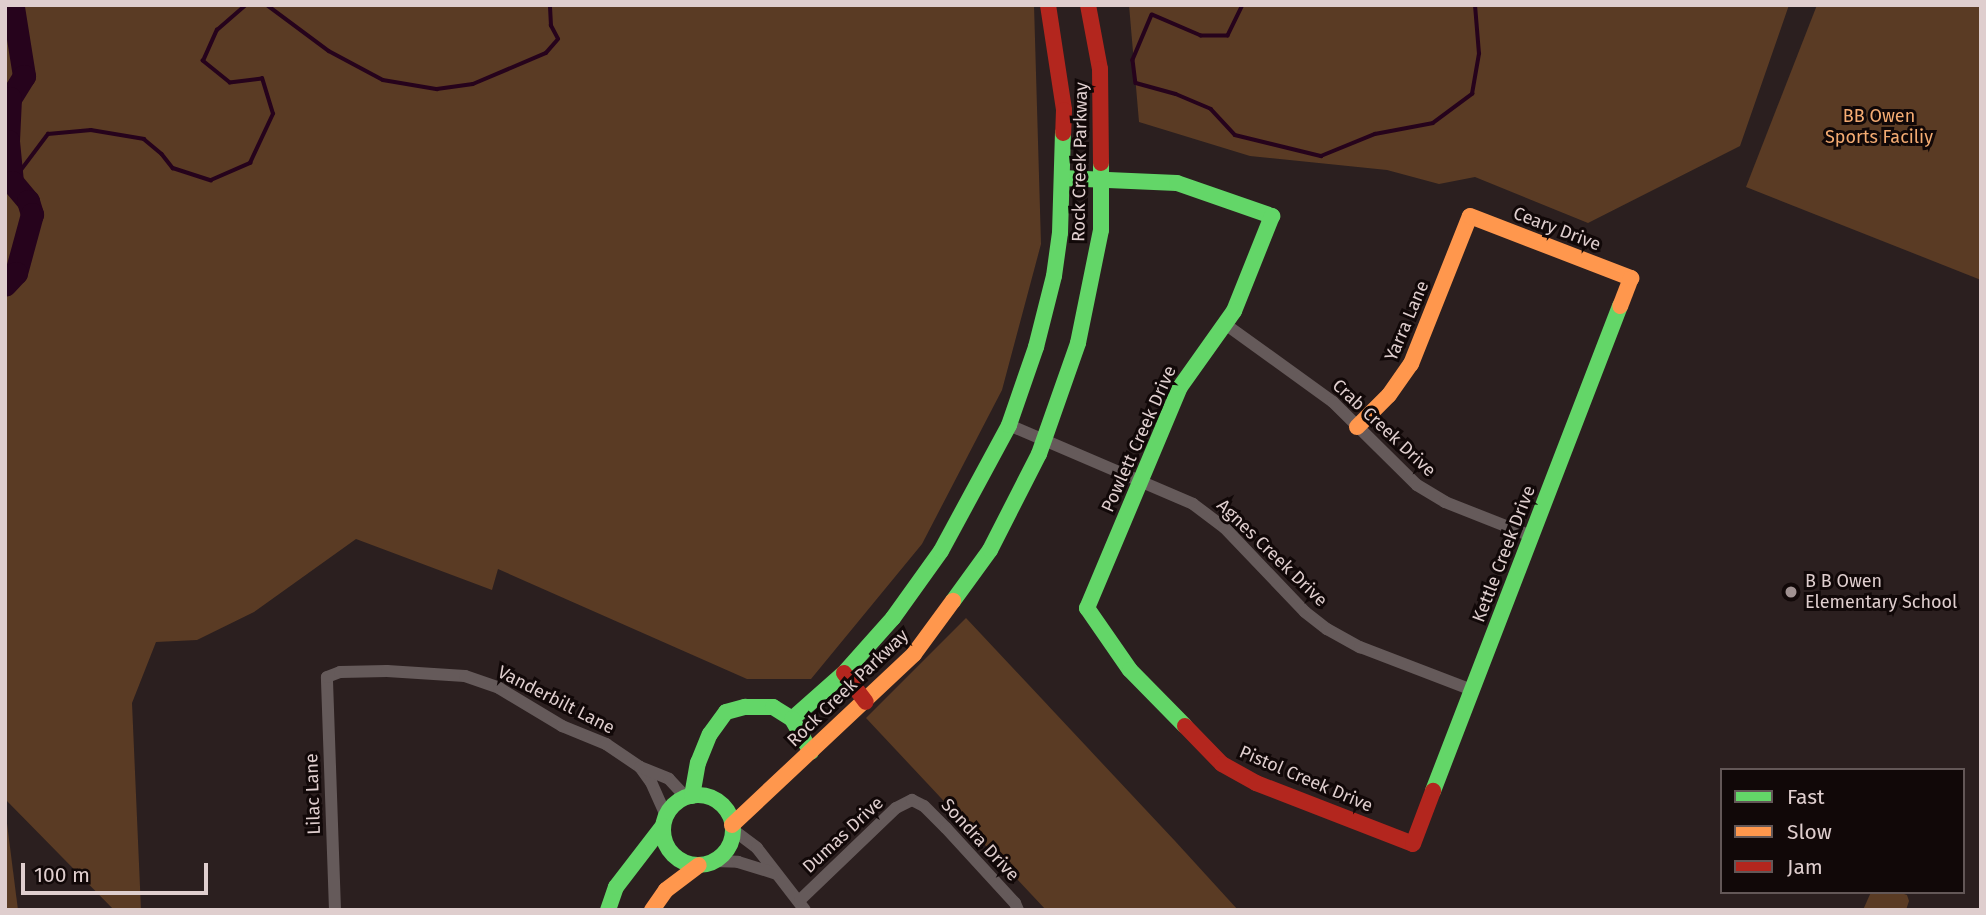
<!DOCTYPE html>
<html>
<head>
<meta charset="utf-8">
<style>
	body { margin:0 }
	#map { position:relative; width:1986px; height:915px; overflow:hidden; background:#2b1f1f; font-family:"Fira Sans",sans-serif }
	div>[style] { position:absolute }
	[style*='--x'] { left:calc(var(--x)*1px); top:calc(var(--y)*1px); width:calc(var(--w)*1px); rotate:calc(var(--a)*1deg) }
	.green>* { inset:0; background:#5a3b24 }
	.stream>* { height:3.5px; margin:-1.75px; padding:0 1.75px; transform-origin:1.75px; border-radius:1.75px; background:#26031c }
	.river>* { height:23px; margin:-11.5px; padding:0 11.5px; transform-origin:11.5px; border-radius:11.5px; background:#26031c }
	.street>* { height:12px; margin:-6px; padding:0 6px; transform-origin:6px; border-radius:6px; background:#655a5a }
	.fast>* { height:16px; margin:-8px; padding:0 8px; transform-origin:8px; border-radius:8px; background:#63d668 }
	.fast>.ring { margin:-8px; padding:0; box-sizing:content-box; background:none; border:16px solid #63d668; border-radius:50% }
	.slow>* { height:16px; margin:-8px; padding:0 8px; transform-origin:8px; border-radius:8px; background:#ff974d }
	.jam>* { height:16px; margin:-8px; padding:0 8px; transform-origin:8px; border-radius:8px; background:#b3261e }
	.dots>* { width:19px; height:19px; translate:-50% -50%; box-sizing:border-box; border:4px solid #110808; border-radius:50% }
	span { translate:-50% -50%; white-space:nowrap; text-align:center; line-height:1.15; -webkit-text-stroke:6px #110808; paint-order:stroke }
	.park-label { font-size:18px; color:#f5ac73 }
	.street-label { font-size:18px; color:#dfcece }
	.poi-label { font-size:18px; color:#dfcece }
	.left { translate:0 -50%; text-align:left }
	.frame { position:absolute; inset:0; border:7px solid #dfcece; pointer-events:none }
	.legend { position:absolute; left:1720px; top:768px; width:245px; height:126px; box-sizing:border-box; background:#110808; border:2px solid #635757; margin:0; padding:9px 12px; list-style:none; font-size:21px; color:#dfcece }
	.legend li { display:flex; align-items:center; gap:14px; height:35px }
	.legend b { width:35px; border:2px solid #635757 }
	.scale { position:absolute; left:21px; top:863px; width:187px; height:32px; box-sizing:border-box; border:4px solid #dfcece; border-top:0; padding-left:9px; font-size:21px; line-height:24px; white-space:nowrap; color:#dfcece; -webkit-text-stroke:5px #110808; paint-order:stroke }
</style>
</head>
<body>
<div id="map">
	<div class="green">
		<div style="clip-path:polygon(5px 5px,1034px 5px,1041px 244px,1002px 390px,922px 544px,811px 679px,747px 679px,498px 569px,492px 590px,356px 539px,254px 612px,197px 640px,156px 642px,132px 703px,141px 910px,114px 910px,5px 799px)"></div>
		<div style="clip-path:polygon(1129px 5px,1789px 5px,1740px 146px,1588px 223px,1475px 177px,1439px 184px,1387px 170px,1250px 156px,1139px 122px)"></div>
		<div style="clip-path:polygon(1817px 5px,1981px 5px,1981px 280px,1746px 187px)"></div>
		<div style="clip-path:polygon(966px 618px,1175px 841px,1238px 910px,1046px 910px,866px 718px)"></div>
		<div style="clip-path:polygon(5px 808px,18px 910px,5px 910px)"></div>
		<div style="clip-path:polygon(1871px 892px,1898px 892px,1907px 895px,1909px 901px,1906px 910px,1863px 910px)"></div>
	</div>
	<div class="stream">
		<div style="--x:267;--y:5;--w:77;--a:36.6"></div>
		<div style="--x:329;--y:51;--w:61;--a:28.2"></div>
		<div style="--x:383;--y:80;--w:55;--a:9.5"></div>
		<div style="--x:437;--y:89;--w:36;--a:-8"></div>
		<div style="--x:473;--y:84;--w:79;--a:-23"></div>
		<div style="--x:546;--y:53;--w:18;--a:-49"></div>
		<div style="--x:558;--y:39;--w:15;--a:-118"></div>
		<div style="--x:551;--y:26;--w:21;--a:-93"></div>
		<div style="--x:1243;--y:5;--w:34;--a:116"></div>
		<div style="--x:1228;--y:36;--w:27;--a:180"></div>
		<div style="--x:1201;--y:36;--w:53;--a:-156.8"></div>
		<div style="--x:1152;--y:15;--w:49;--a:112.9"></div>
		<div style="--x:1133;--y:60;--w:23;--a:83"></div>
		<div style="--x:1136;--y:83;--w:41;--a:15.4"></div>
		<div style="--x:1176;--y:94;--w:38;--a:23"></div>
		<div style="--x:1211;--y:109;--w:35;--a:47"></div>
		<div style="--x:1235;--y:135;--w:89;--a:13.7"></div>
		<div style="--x:1321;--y:156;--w:58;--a:-22.2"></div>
		<div style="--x:1375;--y:134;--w:59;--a:-10.7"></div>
		<div style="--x:1433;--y:123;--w:49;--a:-36.6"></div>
		<div style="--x:1472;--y:94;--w:41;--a:-80.1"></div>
		<div style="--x:1479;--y:54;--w:49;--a:-94.7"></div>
		<div style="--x:12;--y:182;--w:60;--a:-53.1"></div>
		<div style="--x:48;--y:134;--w:43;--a:-5.3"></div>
		<div style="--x:91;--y:130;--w:54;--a:9.6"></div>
		<div style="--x:144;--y:139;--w:23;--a:40"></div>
		<div style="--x:162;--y:154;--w:18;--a:52"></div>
		<div style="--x:173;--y:168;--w:40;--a:18"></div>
		<div style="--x:211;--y:180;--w:43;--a:-23.6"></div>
		<div style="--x:250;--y:163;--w:54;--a:-64.9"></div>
		<div style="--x:273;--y:114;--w:37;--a:-107"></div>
		<div style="--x:262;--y:79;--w:32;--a:173"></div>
		<div style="--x:230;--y:83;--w:35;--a:-141"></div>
		<div style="--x:203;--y:61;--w:34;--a:-66"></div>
		<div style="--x:217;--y:30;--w:38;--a:-41"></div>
	</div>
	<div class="river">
		<div style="--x:5;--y:7;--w:8;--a:0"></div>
		<div style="--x:13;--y:7;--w:70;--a:80.9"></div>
		<div style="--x:24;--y:76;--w:26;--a:122"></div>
		<div style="--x:10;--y:98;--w:43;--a:92.7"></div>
		<div style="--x:8;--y:141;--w:41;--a:84.4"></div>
		<div style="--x:12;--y:182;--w:25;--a:50"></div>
		<div style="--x:28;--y:201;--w:14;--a:73"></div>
		<div style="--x:32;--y:214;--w:61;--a:105.2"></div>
		<div style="--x:16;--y:273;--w:16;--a:133"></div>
	</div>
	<div class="street">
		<div style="--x:1225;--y:324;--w:133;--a:35.8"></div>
		<div style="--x:1333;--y:402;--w:118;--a:44.7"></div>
		<div style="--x:1417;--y:485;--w:33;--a:31"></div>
		<div style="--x:1445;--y:502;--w:92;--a:21.6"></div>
		<div style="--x:1009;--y:425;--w:200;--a:23.2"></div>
		<div style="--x:1193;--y:504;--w:39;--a:37"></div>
		<div style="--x:1224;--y:527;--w:117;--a:46.4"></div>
		<div style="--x:1305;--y:612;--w:28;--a:38"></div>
		<div style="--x:1327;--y:629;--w:38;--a:29"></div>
		<div style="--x:1360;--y:647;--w:120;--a:21"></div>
		<div style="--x:640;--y:767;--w:19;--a:54"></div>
		<div style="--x:651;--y:782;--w:36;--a:66"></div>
		<div style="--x:732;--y:829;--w:31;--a:37"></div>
		<div style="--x:757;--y:848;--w:78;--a:52.3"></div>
		<div style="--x:714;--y:861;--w:24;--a:2"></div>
		<div style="--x:738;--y:862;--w:39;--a:17"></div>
		<div style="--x:800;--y:900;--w:133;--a:-43.8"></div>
		<div style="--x:896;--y:808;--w:18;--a:-27"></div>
		<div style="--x:912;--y:800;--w:13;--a:27"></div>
		<div style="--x:924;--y:806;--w:31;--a:45"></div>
		<div style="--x:946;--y:828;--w:102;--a:47.4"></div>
		<div style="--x:1015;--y:903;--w:8;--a:67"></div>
		<div style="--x:335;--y:910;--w:233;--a:-92"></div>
		<div style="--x:327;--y:677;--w:14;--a:-21"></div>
		<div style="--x:340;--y:672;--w:47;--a:-1.2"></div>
		<div style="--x:387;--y:671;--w:78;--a:3.7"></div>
		<div style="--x:465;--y:676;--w:36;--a:19"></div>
		<div style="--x:499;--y:688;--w:74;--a:31.1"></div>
		<div style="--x:562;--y:726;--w:48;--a:22.2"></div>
		<div style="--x:606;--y:744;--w:41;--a:34.1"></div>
		<div style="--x:640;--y:767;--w:31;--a:22"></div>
		<div style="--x:669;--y:779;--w:25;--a:47"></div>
	</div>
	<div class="fast">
		<div style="--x:1062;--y:178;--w:115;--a:2.5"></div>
		<div style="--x:1177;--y:183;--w:101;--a:19.2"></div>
		<div style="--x:1272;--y:216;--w:102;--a:111.8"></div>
		<div style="--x:1234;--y:311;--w:93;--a:125.4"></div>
		<div style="--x:1180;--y:387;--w:240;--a:112.8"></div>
		<div style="--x:1087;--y:608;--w:75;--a:55.3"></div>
		<div style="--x:1130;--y:670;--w:78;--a:45.5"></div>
		<div style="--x:953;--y:601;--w:63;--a:-54"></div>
		<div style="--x:990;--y:550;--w:108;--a:-63"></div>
		<div style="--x:1039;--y:454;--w:118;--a:-70.6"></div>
		<div style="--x:1078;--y:343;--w:115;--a:-78.5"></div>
		<div style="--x:1101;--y:230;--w:67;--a:-90"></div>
		<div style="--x:792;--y:719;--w:69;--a:-41.5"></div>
		<div style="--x:844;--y:673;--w:74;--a:-48.3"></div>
		<div style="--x:893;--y:618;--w:82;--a:-54.4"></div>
		<div style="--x:941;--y:551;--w:143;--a:-61.6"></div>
		<div style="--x:1009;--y:425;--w:83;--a:-70.9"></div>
		<div style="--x:1036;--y:347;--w:73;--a:-75.8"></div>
		<div style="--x:1054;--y:276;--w:43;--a:-82.1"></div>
		<div style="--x:1060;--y:233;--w:100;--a:-88.3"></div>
		<div style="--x:1433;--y:791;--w:520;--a:-68.92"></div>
		<div class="ring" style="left:663px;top:795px;width:54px;height:54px"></div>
		<div style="--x:692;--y:796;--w:34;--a:-80"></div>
		<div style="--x:698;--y:763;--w:31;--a:-68"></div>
		<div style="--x:710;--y:734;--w:27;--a:-54"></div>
		<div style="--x:726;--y:712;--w:20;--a:-15"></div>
		<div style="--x:745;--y:707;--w:28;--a:0"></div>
		<div style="--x:773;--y:707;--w:22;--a:32"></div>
		<div style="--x:792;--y:719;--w:38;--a:60"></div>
		<div style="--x:608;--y:910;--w:24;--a:-71"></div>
		<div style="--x:616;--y:887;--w:77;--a:-52.4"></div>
	</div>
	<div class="slow">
		<div style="--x:1357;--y:427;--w:45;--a:-45"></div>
		<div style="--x:1389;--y:395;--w:38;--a:-55"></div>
		<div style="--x:1411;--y:364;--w:159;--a:-68.3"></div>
		<div style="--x:1470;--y:216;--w:173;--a:21.1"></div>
		<div style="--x:1631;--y:278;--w:30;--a:111"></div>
		<div style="--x:732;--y:825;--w:250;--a:-43.2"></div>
		<div style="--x:914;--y:654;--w:66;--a:-53.7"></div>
		<div style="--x:652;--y:910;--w:24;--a:-55"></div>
		<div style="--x:666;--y:890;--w:41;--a:-37.1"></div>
	</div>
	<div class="jam">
		<div style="--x:1048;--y:5;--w:106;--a:81.3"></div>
		<div style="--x:1064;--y:110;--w:23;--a:92"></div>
		<div style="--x:1088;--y:5;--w:65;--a:79.4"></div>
		<div style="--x:1100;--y:69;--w:94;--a:89.4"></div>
		<div style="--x:844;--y:673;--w:36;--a:53"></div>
		<div style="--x:1185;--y:726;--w:53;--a:45.8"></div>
		<div style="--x:1222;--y:764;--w:39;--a:29"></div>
		<div style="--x:1256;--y:783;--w:168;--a:21.2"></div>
		<div style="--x:1413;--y:844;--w:57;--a:-69.3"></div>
	</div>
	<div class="dots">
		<div style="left:1791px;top:592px;background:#a09191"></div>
	</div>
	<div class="park-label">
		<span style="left:1879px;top:127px">BB Owen<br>Sports Faciliy</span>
	</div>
	<div class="street-label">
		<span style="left:1080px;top:162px;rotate:-89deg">Rock Creek Parkway</span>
		<span style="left:1557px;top:229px;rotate:21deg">Ceary Drive</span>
		<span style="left:1407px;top:321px;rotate:-67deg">Yarra Lane</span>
		<span style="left:1384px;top:428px;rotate:43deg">Crab Creek Drive</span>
		<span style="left:1139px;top:439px;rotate:-66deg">Powlett Creek Drive</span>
		<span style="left:1272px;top:553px;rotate:44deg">Agnes Creek Drive</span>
		<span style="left:1504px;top:554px;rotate:-69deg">Kettle Creek Drive</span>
		<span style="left:848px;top:688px;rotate:-44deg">Rock Creek Parkway</span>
		<span style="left:556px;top:700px;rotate:27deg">Vanderbilt Lane</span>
		<span style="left:1306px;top:779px;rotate:23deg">Pistol Creek Drive</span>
		<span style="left:313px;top:794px;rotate:-92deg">Lilac Lane</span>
		<span style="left:843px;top:835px;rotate:-43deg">Dumas Drive</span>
		<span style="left:980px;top:840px;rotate:47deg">Sondra Drive</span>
	</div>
	<div class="poi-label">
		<span class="left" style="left:1805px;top:592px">B B Owen<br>Elementary School</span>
	</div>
	<div class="frame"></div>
	<ul class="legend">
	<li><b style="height:9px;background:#63d668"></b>Fast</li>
	<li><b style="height:9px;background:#ff974d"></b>Slow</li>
	<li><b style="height:9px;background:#b3261e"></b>Jam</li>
	</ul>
	<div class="scale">100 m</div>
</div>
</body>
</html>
